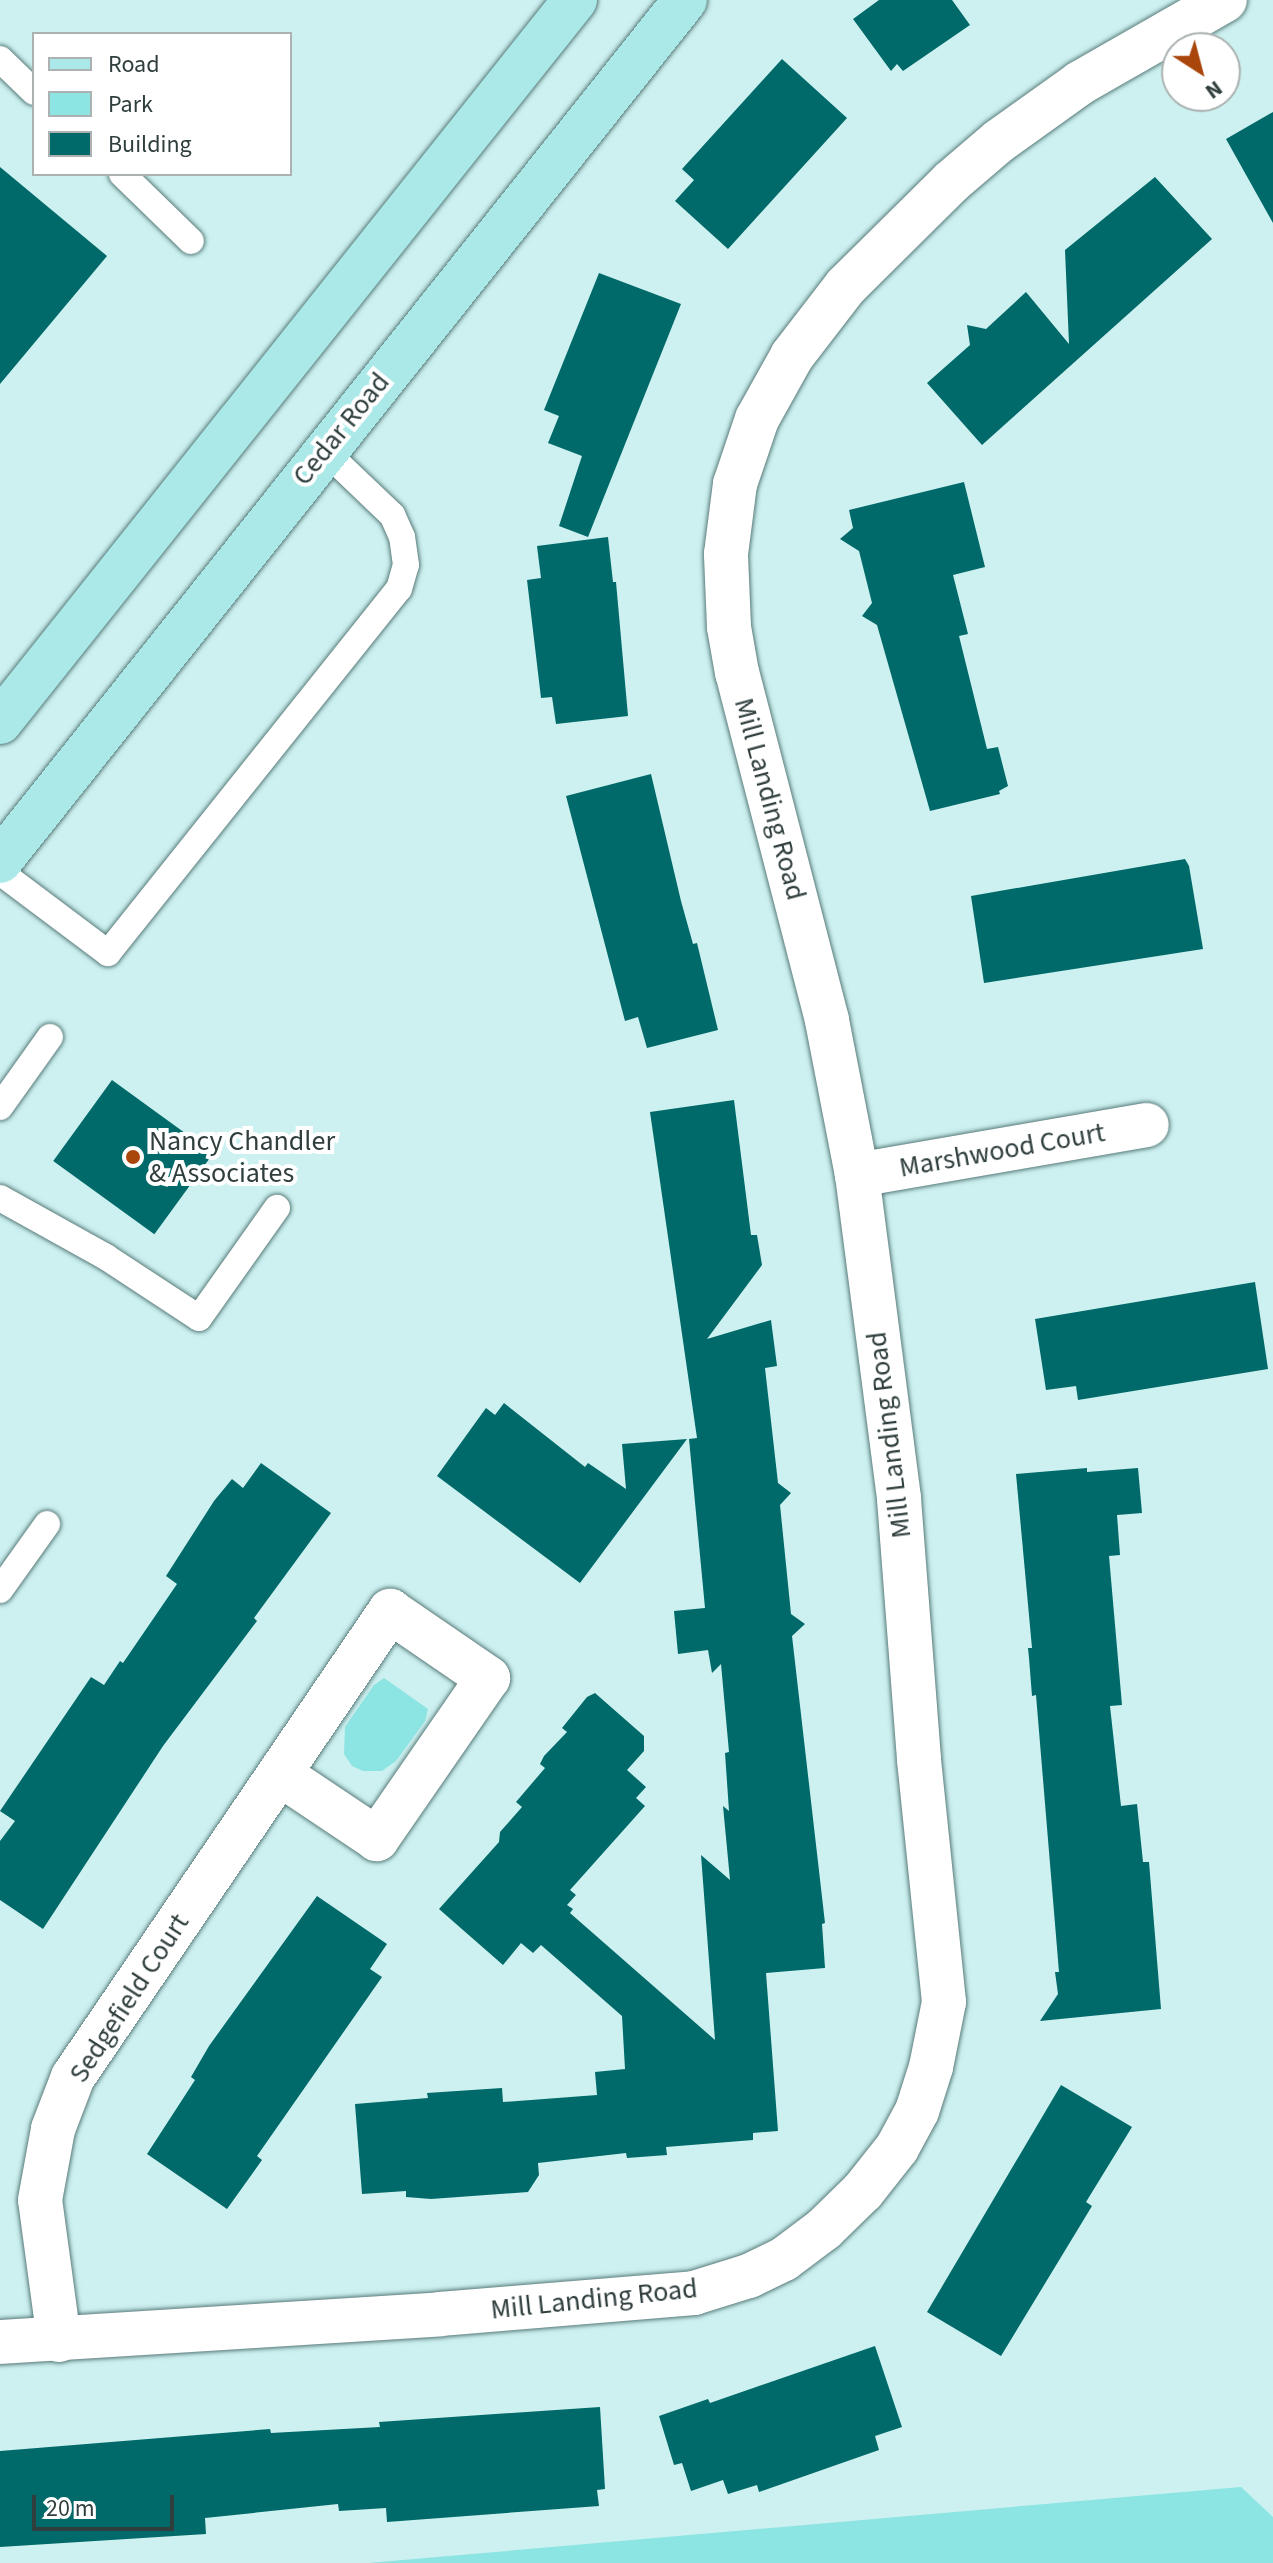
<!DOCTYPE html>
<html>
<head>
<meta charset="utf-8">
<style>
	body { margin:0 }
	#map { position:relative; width:1273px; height:2563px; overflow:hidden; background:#ccf1f0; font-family:"Source Sans 3",sans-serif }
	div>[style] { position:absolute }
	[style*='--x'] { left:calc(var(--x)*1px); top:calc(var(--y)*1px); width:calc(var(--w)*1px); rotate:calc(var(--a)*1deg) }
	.green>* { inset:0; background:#8ce4e3 }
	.building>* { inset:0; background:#006969; transform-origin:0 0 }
	.roads { filter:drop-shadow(0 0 2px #597b7a) drop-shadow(0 0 2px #597b7a) }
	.lane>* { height:26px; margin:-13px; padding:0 13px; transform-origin:13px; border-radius:13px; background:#fff }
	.street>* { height:44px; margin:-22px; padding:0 22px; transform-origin:22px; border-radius:22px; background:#fff }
	.primary>* { height:44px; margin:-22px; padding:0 22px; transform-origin:22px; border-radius:22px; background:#aae9e8 }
	.dots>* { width:22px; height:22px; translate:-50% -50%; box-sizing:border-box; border:4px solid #fff; border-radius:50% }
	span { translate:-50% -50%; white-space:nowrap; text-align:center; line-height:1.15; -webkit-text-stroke:8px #fff; paint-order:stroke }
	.street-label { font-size:28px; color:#303e3e }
	.poi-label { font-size:28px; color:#303e3e }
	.left { translate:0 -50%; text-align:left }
	.legend { position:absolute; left:32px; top:32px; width:260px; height:144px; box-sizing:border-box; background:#fff; border:2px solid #acb2b2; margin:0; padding:10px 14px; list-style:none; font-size:24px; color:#303e3e }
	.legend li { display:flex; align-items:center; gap:16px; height:40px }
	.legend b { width:40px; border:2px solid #acb2b2 }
	.north { position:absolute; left:1161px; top:32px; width:80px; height:80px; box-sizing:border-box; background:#fff; border:2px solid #acb2b2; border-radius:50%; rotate:144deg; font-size:22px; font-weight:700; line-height:32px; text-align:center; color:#303e3e }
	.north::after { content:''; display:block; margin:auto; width:28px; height:36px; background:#a9460b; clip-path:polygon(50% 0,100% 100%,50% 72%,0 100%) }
	.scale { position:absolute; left:32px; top:2495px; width:142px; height:36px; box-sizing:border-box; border:4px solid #303e3e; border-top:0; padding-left:10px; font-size:24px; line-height:28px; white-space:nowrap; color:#303e3e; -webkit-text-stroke:6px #fff; paint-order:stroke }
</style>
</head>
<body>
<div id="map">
	<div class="green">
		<div style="clip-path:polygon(384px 1678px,428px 1709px,425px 1721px,396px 1761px,382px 1771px,363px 1771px,352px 1766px,344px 1754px,345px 1727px,374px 1685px)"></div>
		<div style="clip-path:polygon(1241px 2487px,1273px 2517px,1273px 2563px,368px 2563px)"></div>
	</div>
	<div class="building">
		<div style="clip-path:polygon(879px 0,952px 0,970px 25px,903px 71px,897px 64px,891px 71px,853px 19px)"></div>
		<div style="clip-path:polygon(782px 59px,847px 118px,728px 249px,675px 201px,694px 180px,682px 169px)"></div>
		<div style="clip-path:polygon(1273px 112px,1273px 223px,1226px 139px)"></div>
		<div style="clip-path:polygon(0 167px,107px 256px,0 384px)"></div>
		<div style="clip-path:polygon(1155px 177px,1212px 239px,982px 445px,927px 383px,970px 345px,967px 325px,986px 329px,1026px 292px,1069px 344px,1065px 250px)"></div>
		<div style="clip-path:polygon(599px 273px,681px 304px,588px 537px,559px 526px,582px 456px,548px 443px,559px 416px,544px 410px)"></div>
		<div style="clip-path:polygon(964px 482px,985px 567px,953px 575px,968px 634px,959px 636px,987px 749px,998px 747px,1008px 786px,999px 791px,1000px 794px,930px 811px,877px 625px,862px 616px,872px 603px,859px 551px,840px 539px,853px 528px,849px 510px)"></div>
		<div style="clip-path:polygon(608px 537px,613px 582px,616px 582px,628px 716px,556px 724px,552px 697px,541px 698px,527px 580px,541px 578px,537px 546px)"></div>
		<div style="clip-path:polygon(651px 774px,681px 901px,693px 944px,697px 943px,718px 1030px,647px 1048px,638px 1017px,625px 1021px,566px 796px)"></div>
		<div style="clip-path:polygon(1185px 859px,1189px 866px,1203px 949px,984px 983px,971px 896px)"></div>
		<div style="left:112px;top:1080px;width:125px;height:100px;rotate:36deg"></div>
		<div style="clip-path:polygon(734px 1100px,751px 1235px,757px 1235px,762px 1265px,707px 1339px,771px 1320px,777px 1366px,765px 1368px,778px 1483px,791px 1493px,780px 1505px,791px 1614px,805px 1624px,792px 1636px,825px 1923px,822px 1924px,825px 1968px,766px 1973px,778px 2131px,753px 2133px,753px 2140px,666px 2147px,667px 2155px,627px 2158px,626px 2153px,538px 2163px,539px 2175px,528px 2192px,431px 2199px,406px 2197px,406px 2191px,362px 2194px,355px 2104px,428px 2098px,427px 2093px,502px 2088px,503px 2102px,597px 2095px,595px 2072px,625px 2069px,622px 2016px,541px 1945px,533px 1953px,521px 1943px,503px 1965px,439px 1909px,499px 1842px,500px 1832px,522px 1807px,516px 1802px,545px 1768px,540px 1764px,544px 1756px,567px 1732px,562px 1728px,587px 1697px,595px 1693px,644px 1736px,644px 1751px,627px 1770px,646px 1787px,636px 1798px,645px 1806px,570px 1890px,576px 1895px,567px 1905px,573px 1909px,570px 1913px,715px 2040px,701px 1855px,730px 1880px,723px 1806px,729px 1811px,725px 1753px,729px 1752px,721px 1664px,712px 1673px,708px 1650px,678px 1654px,674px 1611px,705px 1608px,689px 1439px,697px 1438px,650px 1112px)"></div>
		<div style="clip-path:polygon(1255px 1282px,1268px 1369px,1078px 1400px,1076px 1386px,1046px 1390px,1035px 1319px)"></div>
		<div style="clip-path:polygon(504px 1403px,585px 1467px,588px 1463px,626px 1489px,622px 1444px,687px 1439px,580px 1583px,437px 1476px,486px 1408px,495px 1415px)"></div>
		<div style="clip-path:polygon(261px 1463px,331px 1513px,254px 1618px,257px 1621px,163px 1746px,43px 1929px,0 1900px,0 1841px,15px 1821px,0 1811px,91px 1677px,104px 1685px,120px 1661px,123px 1663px,177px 1584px,166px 1576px,214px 1501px,232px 1479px,243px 1488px)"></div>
		<div style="clip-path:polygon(1087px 1468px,1087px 1472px,1138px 1468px,1142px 1513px,1117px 1515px,1120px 1555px,1109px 1556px,1122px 1705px,1110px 1706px,1121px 1806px,1137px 1804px,1143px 1862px,1149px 1862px,1161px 2009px,1040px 2021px,1058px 1994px,1055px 1972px,1059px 1972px,1036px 1695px,1032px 1696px,1029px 1658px,1028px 1648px,1032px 1648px,1016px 1474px)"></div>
		<div style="clip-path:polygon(317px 1896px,387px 1944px,370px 1969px,382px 1977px,257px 2156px,262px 2160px,227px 2209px,147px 2154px,195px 2080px,191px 2077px,209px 2046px)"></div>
		<div style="clip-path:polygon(1061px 2085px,1132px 2127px,1086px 2202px,1092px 2206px,1001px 2356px,927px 2312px)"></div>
		<div style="clip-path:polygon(875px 2346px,902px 2427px,875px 2436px,879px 2450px,759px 2492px,757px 2485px,728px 2494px,723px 2480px,691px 2491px,682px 2463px,674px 2465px,659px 2416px,708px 2399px,710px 2403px)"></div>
		<div style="clip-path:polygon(600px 2407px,605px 2489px,597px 2490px,599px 2506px,387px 2522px,386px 2508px,339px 2511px,338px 2504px,205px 2518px,206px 2534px,0 2547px,0 2451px,270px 2429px,271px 2433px,380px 2427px,379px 2422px)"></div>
	</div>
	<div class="roads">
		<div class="lane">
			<div style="--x:0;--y:59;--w:47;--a:44.1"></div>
			<div style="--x:122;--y:174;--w:96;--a:44.2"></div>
			<div style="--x:0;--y:872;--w:135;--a:36.9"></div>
			<div style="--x:108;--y:953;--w:466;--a:-51.4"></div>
			<div style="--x:399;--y:589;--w:25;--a:-74"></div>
			<div style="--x:406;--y:565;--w:28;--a:-98"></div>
			<div style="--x:402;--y:537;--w:24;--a:-114"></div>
			<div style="--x:392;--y:515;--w:94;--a:-136.3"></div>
			<div style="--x:0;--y:1107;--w:86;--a:-54.5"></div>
			<div style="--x:0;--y:1198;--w:121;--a:29.1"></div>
			<div style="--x:106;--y:1257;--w:111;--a:33.3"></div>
			<div style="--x:199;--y:1318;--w:135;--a:-54.7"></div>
			<div style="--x:0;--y:1590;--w:81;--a:-54.5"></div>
		</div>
		<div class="street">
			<div style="--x:857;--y:1175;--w:294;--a:-9.8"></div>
			<div style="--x:59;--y:2340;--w:141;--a:-97.7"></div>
			<div style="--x:40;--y:2200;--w:72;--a:-79.6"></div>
			<div style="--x:53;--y:2129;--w:56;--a:-69"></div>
			<div style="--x:73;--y:2077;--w:564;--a:-55.77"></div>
			<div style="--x:390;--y:1611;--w:119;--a:34.4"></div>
			<div style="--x:488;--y:1678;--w:196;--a:124.6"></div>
			<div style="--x:377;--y:1839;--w:117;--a:-146.2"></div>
			<div style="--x:0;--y:2342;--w:441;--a:-3.6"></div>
			<div style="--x:440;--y:2314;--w:255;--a:-4.7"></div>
			<div style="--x:694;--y:2293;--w:58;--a:-17.2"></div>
			<div style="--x:749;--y:2276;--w:39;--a:-26"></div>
			<div style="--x:784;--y:2259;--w:50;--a:-36.9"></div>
			<div style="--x:824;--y:2229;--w:54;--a:-44.3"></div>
			<div style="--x:863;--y:2191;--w:55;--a:-51.7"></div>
			<div style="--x:897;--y:2148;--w:42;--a:-61.6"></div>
			<div style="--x:917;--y:2111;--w:46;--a:-72.3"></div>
			<div style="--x:931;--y:2067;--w:66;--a:-78.7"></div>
			<div style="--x:944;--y:2002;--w:244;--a:-95.9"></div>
			<div style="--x:919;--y:1759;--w:262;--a:-94.4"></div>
			<div style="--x:899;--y:1498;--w:326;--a:-97.4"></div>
			<div style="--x:857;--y:1175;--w:158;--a:-101"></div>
			<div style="--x:827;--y:1020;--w:358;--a:-104.5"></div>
			<div style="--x:737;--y:673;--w:47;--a:-99.9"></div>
			<div style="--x:729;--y:627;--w:73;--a:-92.4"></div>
			<div style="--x:726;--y:554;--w:71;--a:-82.7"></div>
			<div style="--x:735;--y:484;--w:69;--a:-71.3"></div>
			<div style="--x:757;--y:419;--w:72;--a:-60.9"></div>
			<div style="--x:792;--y:356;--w:88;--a:-52.4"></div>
			<div style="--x:846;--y:286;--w:148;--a:-44.7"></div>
			<div style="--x:951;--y:182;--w:63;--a:-40.5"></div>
			<div style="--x:999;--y:141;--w:100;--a:-35.6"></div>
			<div style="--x:1080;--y:83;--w:167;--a:-29.8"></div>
		</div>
		<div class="primary">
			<div style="--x:0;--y:722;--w:923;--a:-51.47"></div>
			<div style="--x:0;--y:861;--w:1100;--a:-51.49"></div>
		</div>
	</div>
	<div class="dots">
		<div style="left:133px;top:1157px;background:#a9460b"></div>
	</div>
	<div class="street-label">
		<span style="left:341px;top:429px;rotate:-51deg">Cedar Road</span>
		<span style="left:770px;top:799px;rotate:75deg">Mill Landing Road</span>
		<span style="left:1002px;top:1150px;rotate:-10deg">Marshwood Court</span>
		<span style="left:889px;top:1435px;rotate:-97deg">Mill Landing Road</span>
		<span style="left:129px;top:1998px;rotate:-57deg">Sedgefield Court</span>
		<span style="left:594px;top:2299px;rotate:-6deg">Mill Landing Road</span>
	</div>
	<div class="poi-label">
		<span class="left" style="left:149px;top:1157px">Nancy Chandler<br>&amp; Associates</span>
	</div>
	<ul class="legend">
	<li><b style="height:10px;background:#aae9e8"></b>Road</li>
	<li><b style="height:22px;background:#8ce4e3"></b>Park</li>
	<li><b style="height:22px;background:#006969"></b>Building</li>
	</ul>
	<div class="north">N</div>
	<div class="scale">20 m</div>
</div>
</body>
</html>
